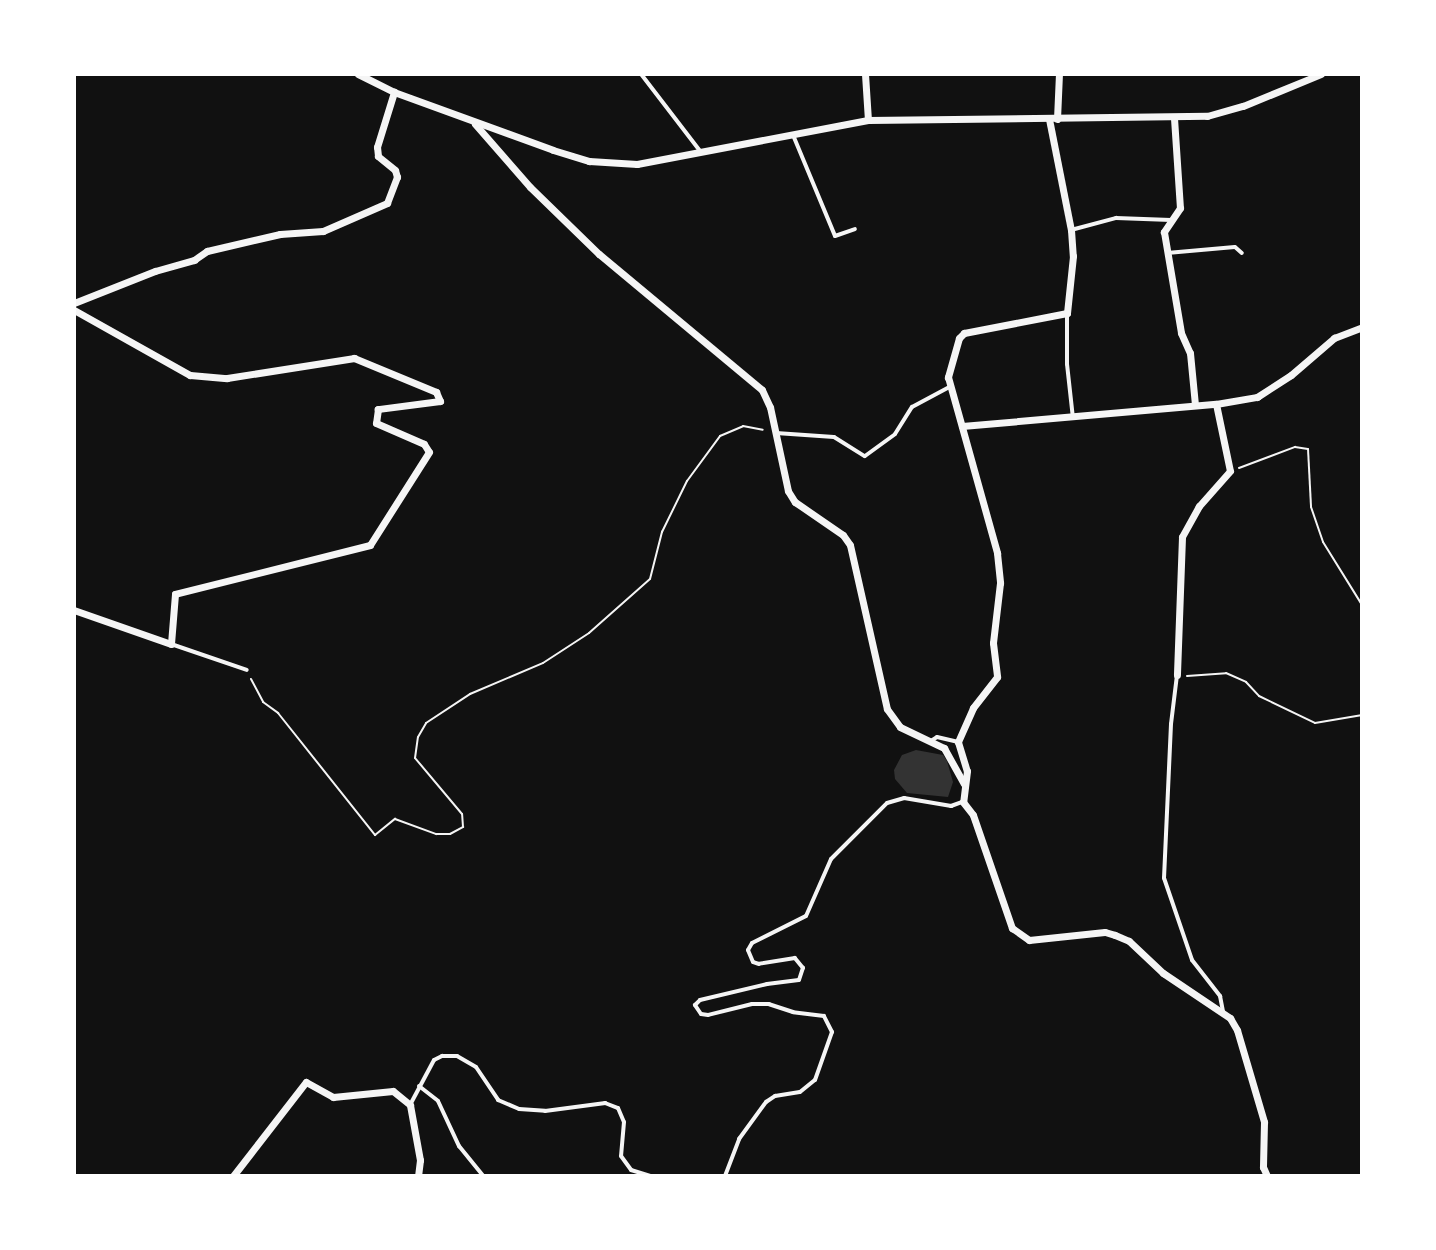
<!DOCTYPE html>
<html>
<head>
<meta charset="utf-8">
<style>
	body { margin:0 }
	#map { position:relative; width:1436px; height:1250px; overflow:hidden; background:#111; font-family:Roboto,sans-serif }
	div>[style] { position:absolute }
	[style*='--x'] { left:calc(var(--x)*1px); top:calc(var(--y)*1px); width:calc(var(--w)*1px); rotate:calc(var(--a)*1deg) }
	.water>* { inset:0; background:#333 }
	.path>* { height:2px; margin:-1px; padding:0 1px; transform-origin:1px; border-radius:1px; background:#f5f5f5 }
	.service>* { height:4px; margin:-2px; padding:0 2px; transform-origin:2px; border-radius:2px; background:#f5f5f5 }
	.minor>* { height:7px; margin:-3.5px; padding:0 3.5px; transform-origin:3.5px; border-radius:3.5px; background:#f5f5f5 }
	span { translate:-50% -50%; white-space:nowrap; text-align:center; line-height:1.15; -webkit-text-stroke:8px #fff; paint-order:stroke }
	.frame { position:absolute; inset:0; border:76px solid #fff; pointer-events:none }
</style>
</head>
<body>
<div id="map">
	<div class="water">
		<div style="clip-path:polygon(916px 750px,943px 755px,947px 761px,953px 782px,948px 797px,907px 793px,895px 779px,894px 770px,902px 755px)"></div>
	</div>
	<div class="path">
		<div style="--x:1239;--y:468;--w:60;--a:-20.6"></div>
		<div style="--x:1295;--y:447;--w:13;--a:9"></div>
		<div style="--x:1308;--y:449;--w:58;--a:87"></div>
		<div style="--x:1311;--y:507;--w:37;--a:71"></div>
		<div style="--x:1323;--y:542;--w:74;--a:58.2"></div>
		<div style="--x:1187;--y:676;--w:39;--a:-4"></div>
		<div style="--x:1226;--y:673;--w:22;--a:24"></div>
		<div style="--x:1246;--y:682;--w:19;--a:47"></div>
		<div style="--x:1259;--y:696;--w:62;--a:25.7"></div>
		<div style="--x:1315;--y:723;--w:48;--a:-9.7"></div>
		<div style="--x:251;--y:679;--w:26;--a:62"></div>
		<div style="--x:263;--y:702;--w:19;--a:36"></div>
		<div style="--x:278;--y:713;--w:156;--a:51.5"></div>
		<div style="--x:375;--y:835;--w:26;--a:-39"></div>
		<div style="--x:395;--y:819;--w:44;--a:20.1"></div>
		<div style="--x:436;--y:834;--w:14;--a:0"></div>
		<div style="--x:450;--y:834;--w:15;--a:-28"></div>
		<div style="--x:463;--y:827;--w:13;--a:-94"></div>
		<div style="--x:462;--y:814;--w:73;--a:-130"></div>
		<div style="--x:415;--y:758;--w:21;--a:-82"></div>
		<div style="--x:418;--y:737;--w:16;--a:-60"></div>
		<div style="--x:426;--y:723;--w:53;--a:-33.4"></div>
		<div style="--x:470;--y:694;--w:79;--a:-23"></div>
		<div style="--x:543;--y:663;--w:55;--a:-33.1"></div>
		<div style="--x:589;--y:633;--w:81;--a:-41.5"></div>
		<div style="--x:650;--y:579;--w:49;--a:-75.7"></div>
		<div style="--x:662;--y:532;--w:57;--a:-63.9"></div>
		<div style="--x:687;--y:481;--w:56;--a:-53.7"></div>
		<div style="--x:720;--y:436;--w:25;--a:-23"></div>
		<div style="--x:743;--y:426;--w:20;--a:11"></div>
	</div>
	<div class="service">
		<div style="--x:641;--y:74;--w:97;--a:52.5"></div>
		<div style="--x:793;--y:135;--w:109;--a:67.4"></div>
		<div style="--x:835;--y:236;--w:21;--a:-19"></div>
		<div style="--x:1071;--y:230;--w:47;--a:-14.9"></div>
		<div style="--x:1116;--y:218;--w:55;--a:2.1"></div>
		<div style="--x:1167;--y:253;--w:68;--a:-5"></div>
		<div style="--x:1235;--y:247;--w:9;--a:41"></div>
		<div style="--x:1067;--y:313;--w:51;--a:90"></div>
		<div style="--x:1067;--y:364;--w:54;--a:83.7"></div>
		<div style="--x:776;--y:433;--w:58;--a:3.9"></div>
		<div style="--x:834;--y:437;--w:36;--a:32"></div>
		<div style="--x:865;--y:456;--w:37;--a:-36"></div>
		<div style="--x:895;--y:434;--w:32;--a:-58"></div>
		<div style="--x:912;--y:407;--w:44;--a:-28.3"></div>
		<div style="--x:171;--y:644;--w:80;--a:18.9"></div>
		<div style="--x:1177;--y:675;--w:49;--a:97"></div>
		<div style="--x:1171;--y:724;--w:154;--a:92.6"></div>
		<div style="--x:1164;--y:878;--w:87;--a:71.1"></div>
		<div style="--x:1192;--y:960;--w:46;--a:52.1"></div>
		<div style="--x:1220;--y:996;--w:16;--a:79"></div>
		<div style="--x:931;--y:741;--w:7;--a:-34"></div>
		<div style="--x:937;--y:737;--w:22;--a:13"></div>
		<div style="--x:419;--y:1086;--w:24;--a:38"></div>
		<div style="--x:438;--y:1101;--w:50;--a:65"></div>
		<div style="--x:459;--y:1146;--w:38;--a:51"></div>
		<div style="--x:410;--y:1105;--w:51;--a:-61.9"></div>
		<div style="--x:434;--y:1060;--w:9;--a:-27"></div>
		<div style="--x:442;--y:1056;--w:15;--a:0"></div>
		<div style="--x:457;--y:1056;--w:22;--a:30"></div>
		<div style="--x:476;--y:1067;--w:40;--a:56"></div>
		<div style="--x:498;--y:1100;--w:23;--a:23"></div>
		<div style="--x:519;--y:1109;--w:26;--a:4"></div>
		<div style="--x:545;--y:1111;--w:61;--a:-7.6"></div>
		<div style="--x:605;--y:1103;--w:14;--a:21"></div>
		<div style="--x:618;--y:1108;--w:15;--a:67"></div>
		<div style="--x:624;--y:1122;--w:34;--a:95"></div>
		<div style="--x:621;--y:1156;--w:17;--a:54"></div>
		<div style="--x:631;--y:1170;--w:21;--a:17"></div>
		<div style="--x:725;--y:1176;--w:40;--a:-69"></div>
		<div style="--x:739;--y:1139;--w:46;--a:-53.9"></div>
		<div style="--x:766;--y:1102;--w:11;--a:-34"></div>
		<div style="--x:775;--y:1096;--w:25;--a:-9"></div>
		<div style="--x:800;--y:1092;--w:19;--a:-39"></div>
		<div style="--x:815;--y:1080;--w:51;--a:-70.5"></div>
		<div style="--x:832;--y:1032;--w:18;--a:-117"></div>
		<div style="--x:824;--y:1016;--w:31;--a:-173"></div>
		<div style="--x:793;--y:1012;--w:25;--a:-162"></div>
		<div style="--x:769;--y:1004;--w:17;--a:180"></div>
		<div style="--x:752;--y:1004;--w:45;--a:166"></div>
		<div style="--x:708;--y:1015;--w:7;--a:-172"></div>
		<div style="--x:701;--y:1014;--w:11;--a:-124"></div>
		<div style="--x:695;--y:1005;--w:7;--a:-45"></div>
		<div style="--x:700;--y:1000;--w:69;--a:-13.4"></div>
		<div style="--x:767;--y:984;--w:32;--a:-7"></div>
		<div style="--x:799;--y:980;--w:13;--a:-72"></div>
		<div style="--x:803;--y:968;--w:13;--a:-129"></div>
		<div style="--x:795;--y:958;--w:36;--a:171"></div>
		<div style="--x:759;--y:964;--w:6;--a:-162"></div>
		<div style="--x:753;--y:962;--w:13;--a:-113"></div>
		<div style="--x:748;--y:950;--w:8;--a:-60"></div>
		<div style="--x:752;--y:943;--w:60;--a:-26.6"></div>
		<div style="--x:806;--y:916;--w:62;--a:-66.3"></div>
		<div style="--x:831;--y:859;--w:79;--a:-45"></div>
		<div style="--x:887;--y:803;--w:18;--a:-16"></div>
		<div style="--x:904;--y:798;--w:48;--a:9.7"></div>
		<div style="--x:951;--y:806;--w:12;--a:-20"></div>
	</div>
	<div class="minor">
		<div style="--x:358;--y:74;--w:40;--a:26.6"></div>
		<div style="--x:394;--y:92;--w:169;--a:20"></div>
		<div style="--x:553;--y:150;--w:38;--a:17"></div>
		<div style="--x:589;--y:161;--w:48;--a:3.6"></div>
		<div style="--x:637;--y:164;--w:235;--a:-10.8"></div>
		<div style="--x:868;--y:120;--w:339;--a:-0.7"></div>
		<div style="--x:1207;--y:116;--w:37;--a:-16"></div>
		<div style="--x:1243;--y:106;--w:84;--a:-22.3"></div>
		<div style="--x:865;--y:74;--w:46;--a:86.3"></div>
		<div style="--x:1174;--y:118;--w:90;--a:86.2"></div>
		<div style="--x:1180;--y:208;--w:29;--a:124"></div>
		<div style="--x:1164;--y:232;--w:102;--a:80.4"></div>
		<div style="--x:1181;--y:333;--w:22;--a:66"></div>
		<div style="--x:1190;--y:353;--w:52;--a:84.5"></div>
		<div style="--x:1049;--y:119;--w:113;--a:78.8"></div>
		<div style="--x:1071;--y:230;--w:26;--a:86"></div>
		<div style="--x:1073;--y:256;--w:57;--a:96"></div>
		<div style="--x:1067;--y:313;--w:105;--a:169"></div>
		<div style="--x:964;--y:333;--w:7;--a:135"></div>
		<div style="--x:959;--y:338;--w:41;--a:105.8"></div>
		<div style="--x:948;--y:377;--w:183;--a:74.4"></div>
		<div style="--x:997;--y:553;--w:30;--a:84"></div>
		<div style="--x:1000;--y:583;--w:60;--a:96.7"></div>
		<div style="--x:993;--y:643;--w:34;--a:83"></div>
		<div style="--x:997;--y:677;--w:39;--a:128"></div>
		<div style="--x:973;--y:708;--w:37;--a:114"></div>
		<div style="--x:958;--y:742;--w:30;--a:73"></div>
		<div style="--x:967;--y:771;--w:31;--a:97"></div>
		<div style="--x:963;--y:802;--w:16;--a:52"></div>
		<div style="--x:973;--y:815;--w:120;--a:71"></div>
		<div style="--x:1012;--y:928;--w:21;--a:35"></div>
		<div style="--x:1029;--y:940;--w:76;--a:-6"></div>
		<div style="--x:1105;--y:932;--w:10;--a:17"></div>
		<div style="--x:1115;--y:935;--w:15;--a:23"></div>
		<div style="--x:1129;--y:941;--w:47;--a:43.3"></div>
		<div style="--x:1163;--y:973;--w:81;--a:33.9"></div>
		<div style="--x:1230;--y:1018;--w:14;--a:60"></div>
		<div style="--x:1237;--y:1030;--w:96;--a:73.6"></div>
		<div style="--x:1264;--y:1122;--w:45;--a:91.3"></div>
		<div style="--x:1263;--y:1167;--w:10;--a:66"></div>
		<div style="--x:1057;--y:119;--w:45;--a:-87.5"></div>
		<div style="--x:475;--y:124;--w:84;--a:48.9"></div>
		<div style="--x:530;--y:187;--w:96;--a:44.2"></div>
		<div style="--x:599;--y:254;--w:212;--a:39.8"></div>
		<div style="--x:762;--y:390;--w:19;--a:65"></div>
		<div style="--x:770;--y:407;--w:86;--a:77.9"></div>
		<div style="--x:788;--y:491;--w:13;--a:58"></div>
		<div style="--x:795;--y:502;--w:58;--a:34.5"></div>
		<div style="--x:843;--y:535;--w:12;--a:55"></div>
		<div style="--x:850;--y:545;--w:168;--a:77.3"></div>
		<div style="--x:887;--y:709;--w:22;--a:54"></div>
		<div style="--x:900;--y:727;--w:49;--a:25.5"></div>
		<div style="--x:944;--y:748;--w:41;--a:60.9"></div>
		<div style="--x:74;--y:303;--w:87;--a:-21.6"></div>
		<div style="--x:155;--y:271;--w:41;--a:-15.8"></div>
		<div style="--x:194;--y:260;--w:16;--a:-35"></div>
		<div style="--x:207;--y:251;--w:75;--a:-13.1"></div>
		<div style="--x:280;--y:234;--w:43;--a:-4"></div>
		<div style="--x:323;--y:231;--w:70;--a:-23.6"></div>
		<div style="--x:387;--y:203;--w:28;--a:-69"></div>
		<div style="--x:397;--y:177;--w:7;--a:-106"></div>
		<div style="--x:395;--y:170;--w:22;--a:-141"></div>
		<div style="--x:378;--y:156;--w:9;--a:-96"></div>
		<div style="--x:377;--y:147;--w:58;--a:-72.8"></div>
		<div style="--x:74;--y:310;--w:133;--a:29.3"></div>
		<div style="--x:190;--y:375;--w:37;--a:5"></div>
		<div style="--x:227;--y:378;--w:129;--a:-8.9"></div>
		<div style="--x:354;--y:358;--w:89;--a:22.5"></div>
		<div style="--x:436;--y:392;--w:10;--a:66"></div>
		<div style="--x:440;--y:401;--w:63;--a:172.6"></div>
		<div style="--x:378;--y:409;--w:14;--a:98"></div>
		<div style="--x:376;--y:423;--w:52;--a:23.6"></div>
		<div style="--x:424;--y:444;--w:9;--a:58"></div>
		<div style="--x:429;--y:452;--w:110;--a:122.4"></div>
		<div style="--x:370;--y:545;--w:201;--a:165.9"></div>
		<div style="--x:175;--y:594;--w:50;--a:94.6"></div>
		<div style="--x:171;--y:644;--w:103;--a:-160.7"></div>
		<div style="--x:1216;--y:404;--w:42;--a:-9.7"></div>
		<div style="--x:1257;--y:397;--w:40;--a:-32.9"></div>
		<div style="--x:1291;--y:375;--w:57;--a:-40.7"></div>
		<div style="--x:1334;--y:338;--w:30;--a:-21"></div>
		<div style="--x:962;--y:426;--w:255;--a:-5"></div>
		<div style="--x:1216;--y:404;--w:68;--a:78.2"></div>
		<div style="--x:1230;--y:471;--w:47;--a:131.5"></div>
		<div style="--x:1199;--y:506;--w:35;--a:119"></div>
		<div style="--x:1182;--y:537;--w:138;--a:92.1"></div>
		<div style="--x:233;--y:1176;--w:119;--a:-52.2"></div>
		<div style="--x:306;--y:1082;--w:31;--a:29"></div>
		<div style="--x:333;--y:1097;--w:60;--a:-5.7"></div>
		<div style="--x:393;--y:1091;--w:22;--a:39"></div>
		<div style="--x:410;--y:1105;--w:56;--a:79.7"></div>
		<div style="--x:420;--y:1160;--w:16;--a:97"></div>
	</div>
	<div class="frame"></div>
</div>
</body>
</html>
